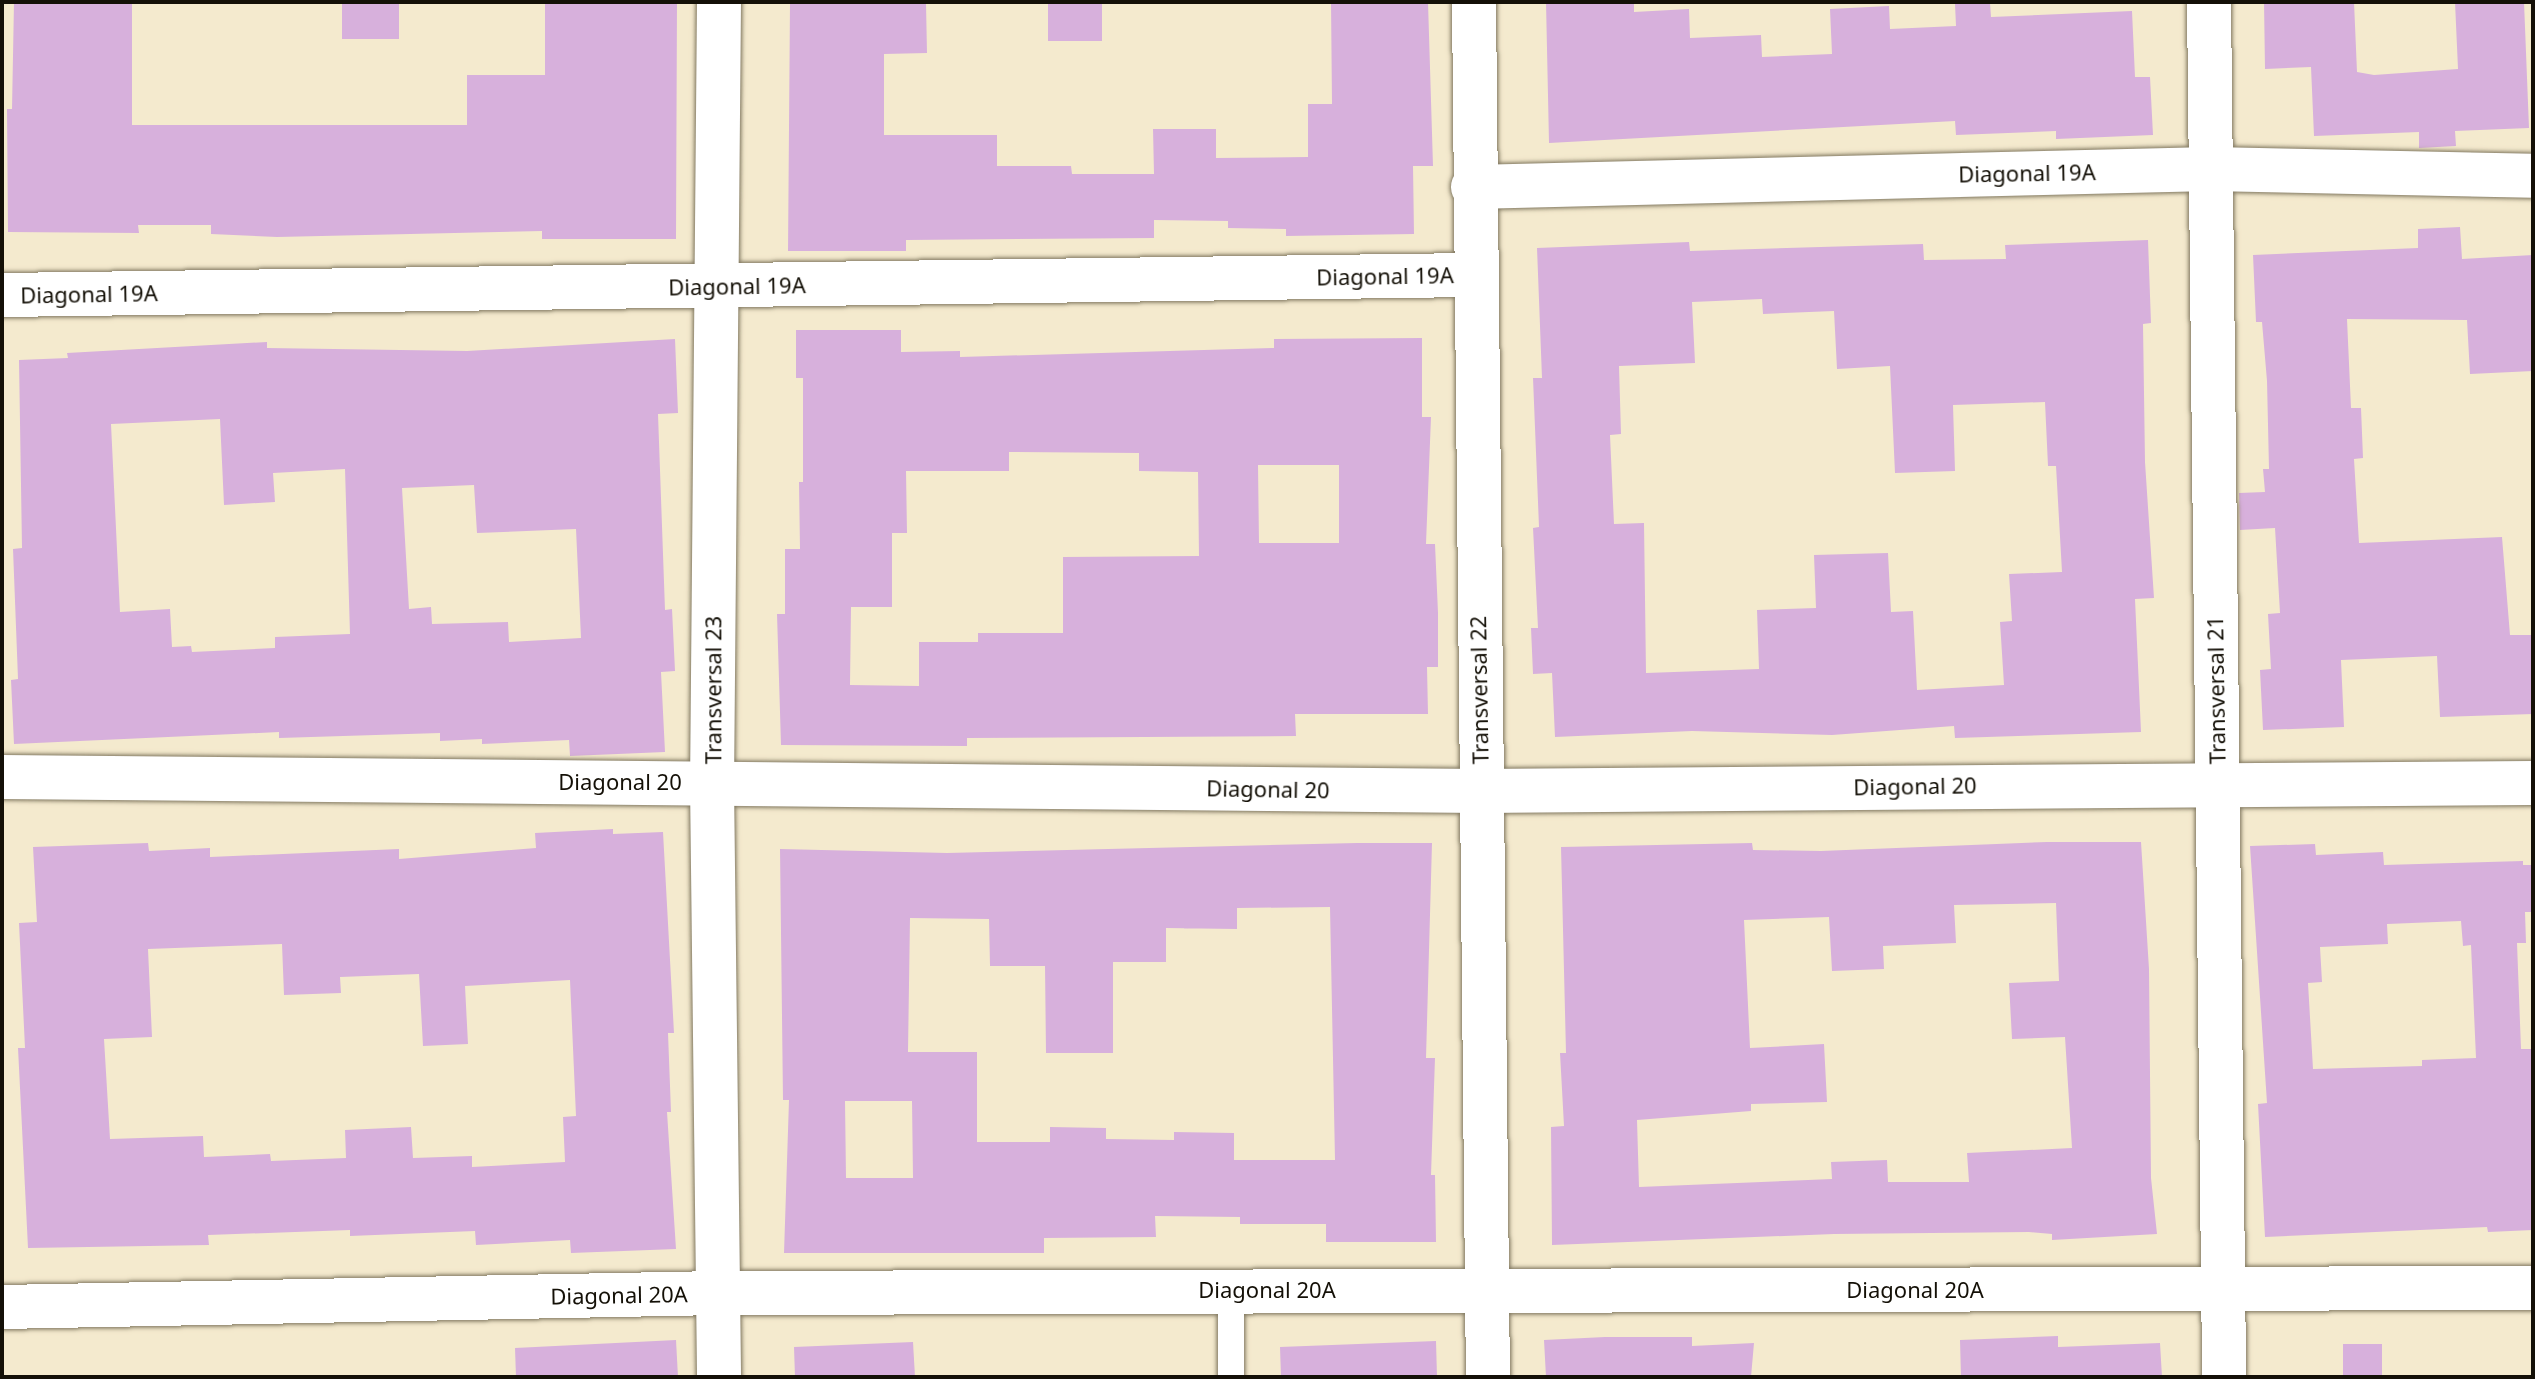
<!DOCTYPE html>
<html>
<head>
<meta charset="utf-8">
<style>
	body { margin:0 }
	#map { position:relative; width:2535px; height:1379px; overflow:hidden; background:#f4eace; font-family:"Noto Sans",sans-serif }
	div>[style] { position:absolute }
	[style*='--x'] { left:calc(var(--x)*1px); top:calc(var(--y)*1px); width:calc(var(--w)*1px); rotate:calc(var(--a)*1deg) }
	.building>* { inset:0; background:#d7b0dc; transform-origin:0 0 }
	.roads { filter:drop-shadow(0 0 2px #827961) drop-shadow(0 0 2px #827961) }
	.service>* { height:26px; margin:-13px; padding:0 13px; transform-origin:13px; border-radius:13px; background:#fff }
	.minor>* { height:44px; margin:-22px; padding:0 22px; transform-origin:22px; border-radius:22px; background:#fff }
	.tertiary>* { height:44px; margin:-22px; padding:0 22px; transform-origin:22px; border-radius:22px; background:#fff }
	span { translate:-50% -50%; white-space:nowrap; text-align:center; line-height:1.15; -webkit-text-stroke:7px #fff; paint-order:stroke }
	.street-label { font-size:22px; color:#141007 }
	.frame { position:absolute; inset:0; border:4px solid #141007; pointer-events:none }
</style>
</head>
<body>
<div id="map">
	<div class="building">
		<div style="clip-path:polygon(14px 2px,132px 2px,132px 125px,467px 125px,467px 75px,545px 75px,545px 2px,677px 2px,676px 239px,542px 239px,542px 231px,277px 237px,211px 234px,211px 225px,138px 225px,139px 233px,8px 232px,7px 109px,12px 109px)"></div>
		<div style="left:342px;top:2px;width:57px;height:37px"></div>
		<div style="left:1048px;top:2px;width:54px;height:39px"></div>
		<div style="clip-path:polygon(1331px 2px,1428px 2px,1433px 166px,1413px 166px,1414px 234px,1286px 236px,1286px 229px,1228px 228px,1228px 221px,1154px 220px,1154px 238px,906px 240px,906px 251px,788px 251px,790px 3px,926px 3px,927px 53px,884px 54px,884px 135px,997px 135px,997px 166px,1071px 166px,1072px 174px,1154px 174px,1153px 129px,1216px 129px,1216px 158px,1308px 157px,1308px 104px,1332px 104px)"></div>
		<div style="clip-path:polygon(1546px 2px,1634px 2px,1634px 12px,1689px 9px,1690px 38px,1761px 35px,1762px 57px,1832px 54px,1830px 9px,1889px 6px,1890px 29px,1956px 26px,1955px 4px,1990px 3px,1991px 17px,2132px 11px,2135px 77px,2150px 77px,2153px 135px,2056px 139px,2056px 131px,1956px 135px,1955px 121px,1549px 143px)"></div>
		<div style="clip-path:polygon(2264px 2px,2354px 2px,2357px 72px,2374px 75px,2458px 69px,2455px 2px,2524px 2px,2529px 128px,2455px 131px,2456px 146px,2419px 148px,2419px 132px,2314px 136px,2311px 67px,2265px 69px)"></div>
		<div style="clip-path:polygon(2460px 227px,2462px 259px,2533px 255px,2533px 371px,2470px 374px,2467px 320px,2347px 319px,2351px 408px,2361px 408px,2363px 458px,2354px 459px,2359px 543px,2502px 537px,2510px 635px,2533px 635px,2533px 714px,2440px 717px,2437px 656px,2341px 660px,2344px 727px,2263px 730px,2260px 670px,2271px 669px,2268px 614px,2280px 613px,2275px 528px,2240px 530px,2239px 493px,2265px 492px,2263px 469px,2269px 469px,2267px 381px,2262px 322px,2256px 322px,2253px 255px,2418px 248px,2418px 229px)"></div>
		<div style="clip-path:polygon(evenodd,2148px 240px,2151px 323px,2143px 324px,2145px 462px,2154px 598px,2135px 599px,2141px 732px,1955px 738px,1954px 726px,1832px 735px,1692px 731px,1555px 737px,1552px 673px,1533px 674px,1531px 628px,1538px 628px,1533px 528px,1539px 527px,1533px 378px,1542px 378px,1537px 248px,1689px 242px,1690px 251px,1923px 244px,1924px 260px,2006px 259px,2005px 245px,2148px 240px,1762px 299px,1763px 314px,1834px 311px,1837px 369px,1890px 366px,1895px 473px,1955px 471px,1953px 405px,2045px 402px,2048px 466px,2056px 466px,2062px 572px,2009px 574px,2012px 621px,2000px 622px,2004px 685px,1917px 690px,1913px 611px,1891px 612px,1888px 553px,1814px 555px,1816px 608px,1757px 610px,1759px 669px,1646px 673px,1644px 523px,1614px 524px,1610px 435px,1621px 434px,1619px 366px,1695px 363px,1692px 302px,1762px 299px)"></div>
		<div style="clip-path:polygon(evenodd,796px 330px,901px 330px,901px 352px,960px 351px,960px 357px,1274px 348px,1274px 339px,1422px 338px,1422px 417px,1431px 417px,1426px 544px,1435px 544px,1438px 613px,1438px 667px,1427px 667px,1428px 714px,1295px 714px,1296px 736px,967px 738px,967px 746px,781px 745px,777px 614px,785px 614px,785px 549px,800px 549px,799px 482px,803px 482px,803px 378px,796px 378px,796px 330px,1009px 452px,1139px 453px,1139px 471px,1198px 472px,1199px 556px,1063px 557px,1063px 633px,978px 633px,978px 642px,919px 642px,919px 686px,850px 685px,851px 607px,892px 607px,892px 533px,907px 533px,906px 471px,1009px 471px,1009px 452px,796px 330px,1258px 465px,1339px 465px,1339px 543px,1259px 543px,1258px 465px)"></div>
		<div style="clip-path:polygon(evenodd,675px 339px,678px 413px,658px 414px,665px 610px,672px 609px,675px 671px,661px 672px,665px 752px,570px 756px,569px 740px,482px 744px,482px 739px,440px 741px,440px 733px,279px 738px,279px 732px,14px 744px,11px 680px,18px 679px,13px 549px,22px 548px,19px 360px,68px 358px,67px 353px,267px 342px,267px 348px,467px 351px,675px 339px,220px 419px,224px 505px,275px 502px,273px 473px,345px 469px,350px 634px,275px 637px,275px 648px,192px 652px,191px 646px,172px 647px,170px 609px,120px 612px,111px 424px,220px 419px,675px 339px,474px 485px,477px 533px,576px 529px,581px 638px,509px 642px,508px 622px,432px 624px,431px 607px,409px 609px,402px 488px,474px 485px)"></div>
		<div style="clip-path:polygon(evenodd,613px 829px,613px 834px,663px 832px,674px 1033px,668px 1033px,671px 1112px,667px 1112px,676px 1249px,571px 1253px,570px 1240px,476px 1245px,475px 1231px,350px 1236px,350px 1230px,208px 1235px,209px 1245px,28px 1248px,18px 1048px,25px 1048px,19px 923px,37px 922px,33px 847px,148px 843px,149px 851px,210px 848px,210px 857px,399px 849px,399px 859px,536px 848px,535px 833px,613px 829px,282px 944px,284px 995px,341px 993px,340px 977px,419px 974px,423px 1046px,468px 1044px,465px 986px,570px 980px,576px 1116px,563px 1117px,565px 1162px,472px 1167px,472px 1156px,413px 1158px,411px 1127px,345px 1130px,346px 1158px,271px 1161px,270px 1154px,204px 1157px,203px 1136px,110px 1139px,104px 1039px,152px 1037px,148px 949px,282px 944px)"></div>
		<div style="clip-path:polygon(evenodd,2047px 842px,2141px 842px,2149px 969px,2151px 1178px,2157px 1234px,2052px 1240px,2052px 1234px,2029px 1232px,1834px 1234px,1552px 1245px,1551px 1127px,1564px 1126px,1560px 1053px,1566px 1053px,1561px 847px,1752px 843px,1753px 850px,1821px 851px,2047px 842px,2056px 903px,2059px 981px,2009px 983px,2012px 1039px,2065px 1037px,2072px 1148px,1967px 1153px,1969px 1182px,1888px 1182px,1887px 1160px,1831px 1162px,1832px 1179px,1639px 1187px,1637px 1120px,1751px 1111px,1751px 1104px,1827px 1102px,1824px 1044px,1750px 1048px,1744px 920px,1829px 917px,1832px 971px,1884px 969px,1883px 946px,1956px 943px,1954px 905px,2056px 903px)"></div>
		<div style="clip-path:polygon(evenodd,1357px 843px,1432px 843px,1426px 1058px,1435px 1058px,1431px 1175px,1435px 1175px,1436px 1242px,1326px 1242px,1326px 1224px,1240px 1224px,1240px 1217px,1155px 1216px,1156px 1237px,1044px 1238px,1044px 1253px,784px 1253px,789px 1100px,783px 1100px,780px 849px,947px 853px,1357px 843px,1330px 907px,1335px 1160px,1234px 1160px,1234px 1133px,1174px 1132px,1174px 1140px,1106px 1139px,1106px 1128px,1050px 1127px,1050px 1142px,977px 1142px,977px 1052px,908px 1052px,910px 918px,989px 919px,990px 966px,1045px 966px,1046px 1053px,1113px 1053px,1113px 962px,1166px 962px,1166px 928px,1237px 929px,1237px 908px,1330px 907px,1357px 843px,845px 1101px,912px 1101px,913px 1178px,846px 1178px,845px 1101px)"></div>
		<div style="clip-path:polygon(evenodd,2315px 844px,2316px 855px,2383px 852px,2384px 865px,2523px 861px,2523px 865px,2533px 865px,2533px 912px,2525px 912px,2526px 943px,2517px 943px,2521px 1049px,2533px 1049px,2533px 1230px,2488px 1232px,2487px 1227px,2265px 1237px,2258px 1104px,2267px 1103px,2250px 846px,2315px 844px,2461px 921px,2463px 946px,2471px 945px,2476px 1058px,2422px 1060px,2422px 1066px,2313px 1069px,2308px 983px,2322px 982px,2320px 947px,2388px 944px,2387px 924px,2461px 921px)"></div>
		<div style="clip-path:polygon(2058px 1336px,2058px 1347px,2160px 1343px,2162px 1377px,1961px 1377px,1960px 1340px)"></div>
		<div style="clip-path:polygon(1605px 1337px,1692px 1337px,1692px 1346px,1754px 1343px,1751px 1377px,1546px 1377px,1544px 1340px)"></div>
		<div style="clip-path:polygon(676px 1340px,678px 1377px,516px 1377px,515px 1348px)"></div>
		<div style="clip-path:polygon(1436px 1341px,1437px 1377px,1281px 1377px,1280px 1347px)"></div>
		<div style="clip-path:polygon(913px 1342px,915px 1377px,795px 1377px,794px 1347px)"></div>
		<div style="left:2343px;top:1344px;width:39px;height:33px"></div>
	</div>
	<div class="roads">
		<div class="service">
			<div style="--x:1231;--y:1290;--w:87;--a:90"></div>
		</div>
		<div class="minor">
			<div style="--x:1474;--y:2;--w:1375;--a:89.42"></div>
			<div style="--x:2209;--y:2;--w:1375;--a:89.37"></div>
			<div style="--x:1473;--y:187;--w:738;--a:-1.4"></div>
			<div style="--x:2211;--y:169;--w:322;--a:1.2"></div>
			<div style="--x:2;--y:295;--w:1471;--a:-0.78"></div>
			<div style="--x:2;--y:777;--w:1479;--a:0.54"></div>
			<div style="--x:1481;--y:791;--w:1052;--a:-0.44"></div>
			<div style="--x:2;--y:1307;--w:717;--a:-1.12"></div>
			<div style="--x:719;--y:1293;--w:1814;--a:-0.16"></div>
		</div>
		<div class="tertiary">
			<div style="--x:719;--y:2;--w:781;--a:90.51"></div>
			<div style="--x:712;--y:783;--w:594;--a:89.32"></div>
		</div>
	</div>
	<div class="street-label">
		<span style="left:2027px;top:173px;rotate:-1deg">Diagonal 19A</span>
		<span style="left:1385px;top:276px;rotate:-1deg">Diagonal 19A</span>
		<span style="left:737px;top:286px;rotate:-1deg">Diagonal 19A</span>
		<span style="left:89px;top:294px;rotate:-1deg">Diagonal 19A</span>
		<span style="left:713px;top:690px;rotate:-90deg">Transversal 23</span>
		<span style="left:1479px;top:690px;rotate:-91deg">Transversal 22</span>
		<span style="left:2216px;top:690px;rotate:-91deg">Transversal 21</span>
		<span style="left:620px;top:782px">Diagonal 20</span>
		<span style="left:1915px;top:786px;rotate:-1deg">Diagonal 20</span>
		<span style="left:1268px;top:789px;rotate:1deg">Diagonal 20</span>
		<span style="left:1267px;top:1290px">Diagonal 20A</span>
		<span style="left:1915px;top:1290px">Diagonal 20A</span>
		<span style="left:619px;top:1295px;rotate:-1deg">Diagonal 20A</span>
	</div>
	<div class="frame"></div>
</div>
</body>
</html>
